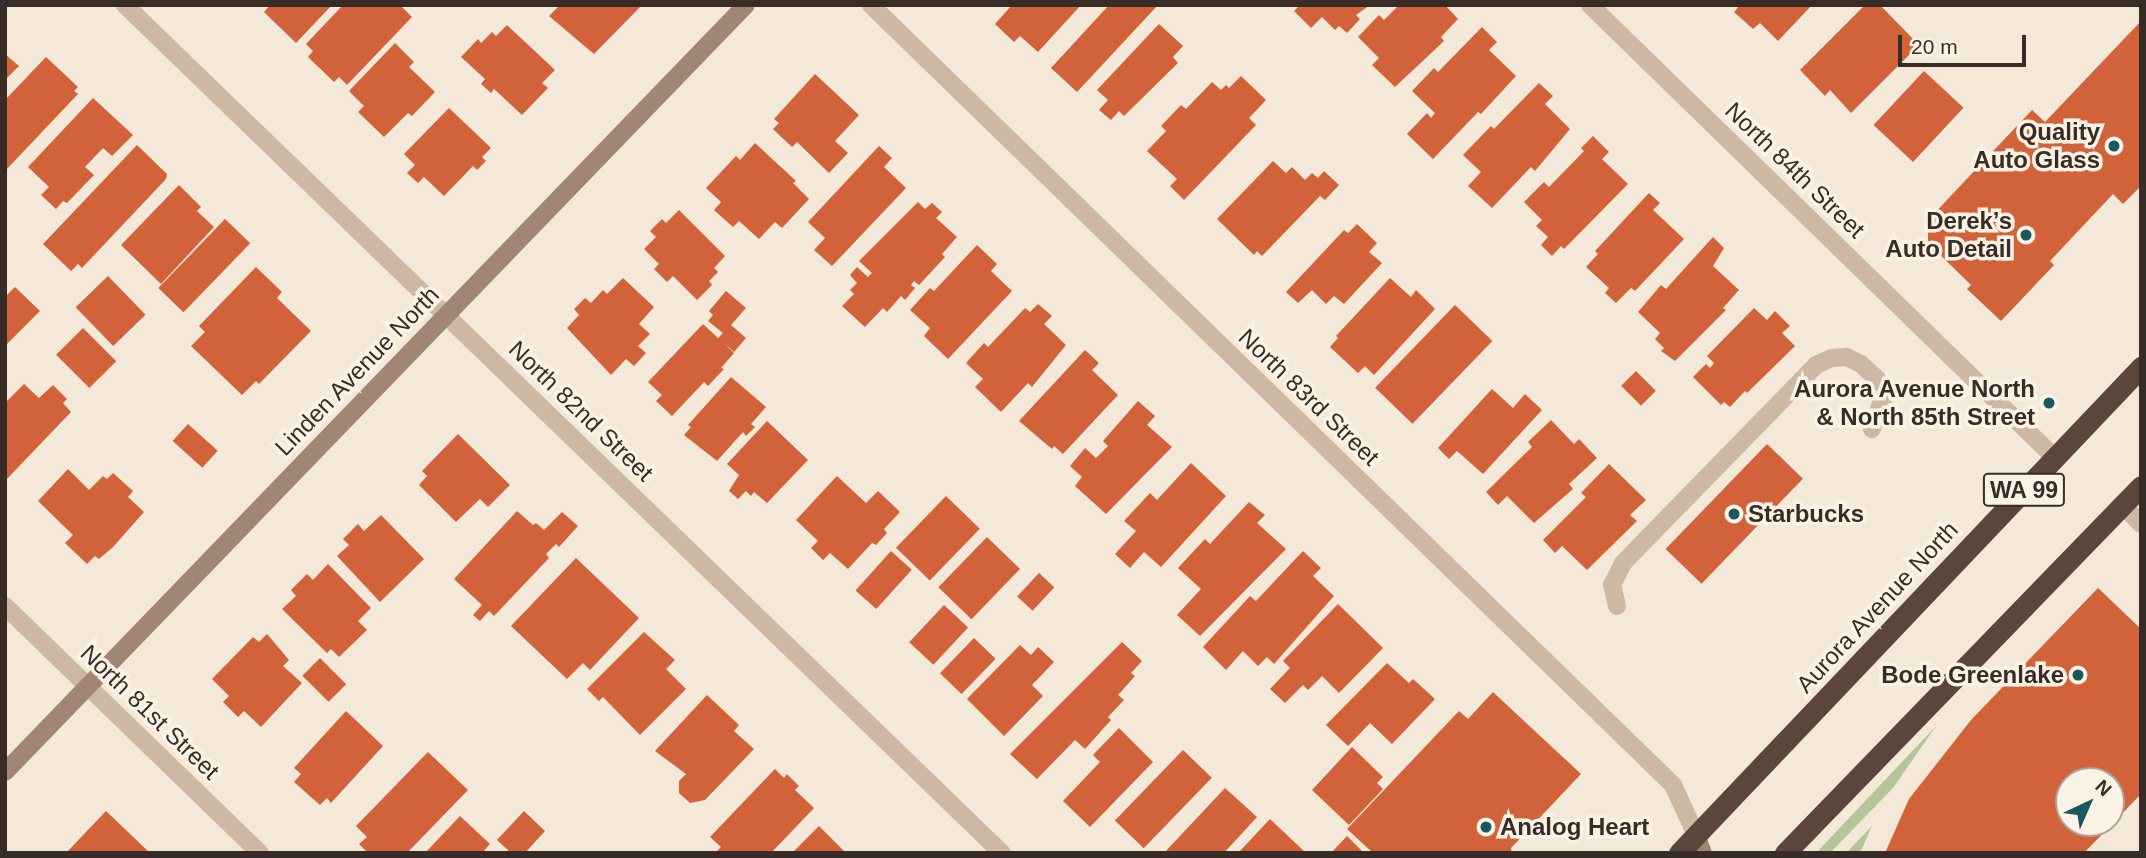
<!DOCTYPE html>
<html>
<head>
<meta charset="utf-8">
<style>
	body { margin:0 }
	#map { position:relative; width:2146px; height:858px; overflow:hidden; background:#f4e8d9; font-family:Helvetica,sans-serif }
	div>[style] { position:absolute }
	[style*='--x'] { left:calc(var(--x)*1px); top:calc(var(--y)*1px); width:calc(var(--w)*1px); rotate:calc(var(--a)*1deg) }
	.green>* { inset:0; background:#b5c598 }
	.building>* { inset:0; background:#d26239; transform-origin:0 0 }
	.lane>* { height:18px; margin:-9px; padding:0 9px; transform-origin:9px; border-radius:9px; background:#cdb8a4 }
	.street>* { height:18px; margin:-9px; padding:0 9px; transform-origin:9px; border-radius:9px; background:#cdb8a4 }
	.secondary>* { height:18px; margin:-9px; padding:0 9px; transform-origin:9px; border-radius:9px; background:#a18675 }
	.highway>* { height:21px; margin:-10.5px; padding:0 10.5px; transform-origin:10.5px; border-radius:10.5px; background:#5a463d }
	.dots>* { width:19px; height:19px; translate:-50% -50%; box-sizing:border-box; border:4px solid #fbf2e6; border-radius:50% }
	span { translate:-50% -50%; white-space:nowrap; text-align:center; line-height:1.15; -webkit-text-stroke:7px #fbf2e6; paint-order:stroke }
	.shield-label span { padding:2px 5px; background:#fbf2e6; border:2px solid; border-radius:5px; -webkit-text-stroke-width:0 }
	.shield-label { font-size:23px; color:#382c27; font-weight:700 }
	.poi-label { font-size:24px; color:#382c27; font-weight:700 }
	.right { translate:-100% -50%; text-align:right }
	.left { translate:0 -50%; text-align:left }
	.street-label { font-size:24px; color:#382c27 }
	.frame { position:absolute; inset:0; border:7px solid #382c27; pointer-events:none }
	.north { position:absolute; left:2055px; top:767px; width:70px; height:70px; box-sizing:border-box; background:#fbf2e6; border:2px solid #ada39a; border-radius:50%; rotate:44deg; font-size:19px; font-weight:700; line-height:28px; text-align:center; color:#382c27 }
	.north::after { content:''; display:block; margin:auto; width:24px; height:32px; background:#18585e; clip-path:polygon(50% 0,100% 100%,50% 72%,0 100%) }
	.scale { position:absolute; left:1898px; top:35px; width:128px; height:32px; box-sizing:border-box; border:4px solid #382c27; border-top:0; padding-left:9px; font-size:21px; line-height:24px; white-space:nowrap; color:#382c27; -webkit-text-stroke:5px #fbf2e6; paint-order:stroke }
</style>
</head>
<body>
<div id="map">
	<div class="green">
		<div style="clip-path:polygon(1936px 726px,1893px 788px,1830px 853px,1816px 853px)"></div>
		<div style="clip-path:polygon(1872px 826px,1860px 853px,1846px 853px)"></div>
	</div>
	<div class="building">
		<div style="clip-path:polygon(270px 5px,332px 5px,296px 43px,264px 12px)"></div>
		<div style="clip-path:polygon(343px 5px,400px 5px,412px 17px,347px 85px,339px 77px,334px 82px,308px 57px,313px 51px,306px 44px)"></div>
		<div style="clip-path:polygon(560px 5px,642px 5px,594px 54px,549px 16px)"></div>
		<div style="clip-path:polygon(1012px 5px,1081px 5px,1038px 52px,1020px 36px,1014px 42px,995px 24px)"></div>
		<div style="clip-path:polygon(1109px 5px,1158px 5px,1077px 92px,1051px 68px)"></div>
		<div style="clip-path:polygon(1300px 5px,1370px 5px,1356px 15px,1360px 19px,1347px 33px,1339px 26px,1335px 30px,1322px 17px,1311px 28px,1294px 11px)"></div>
		<div style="clip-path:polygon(1399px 5px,1445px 5px,1458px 19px,1441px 37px,1444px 41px,1395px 87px,1372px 65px,1379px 58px,1358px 37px,1379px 15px,1384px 20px)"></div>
		<div style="clip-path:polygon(1740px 5px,1812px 5px,1778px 41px,1760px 23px,1753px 29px,1734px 12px)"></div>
		<div style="clip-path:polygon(1865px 5px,1880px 5px,1919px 45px,1851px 113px,1830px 90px,1825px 96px,1800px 70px)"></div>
		<div style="clip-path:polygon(2141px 21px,2141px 186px,2123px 204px,2113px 194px,2050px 261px,2054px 265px,2001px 321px,1967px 289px,1971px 285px,1928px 243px,1928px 220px,2032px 110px,2045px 122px)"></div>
		<div style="clip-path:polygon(1159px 24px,1183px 46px,1173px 57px,1178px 63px,1124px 116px,1119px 111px,1111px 120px,1099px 110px,1108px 100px,1097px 90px)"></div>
		<div style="clip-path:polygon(507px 25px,555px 70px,542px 83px,548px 88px,522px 115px,494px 89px,491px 93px,481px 84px,485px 79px,461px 57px,478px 39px,481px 43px,492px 32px,496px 36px)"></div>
		<div style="clip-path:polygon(1482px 27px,1497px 42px,1489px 50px,1516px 76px,1481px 114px,1478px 112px,1433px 159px,1407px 134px,1427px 113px,1431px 118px,1435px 113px,1412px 91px,1434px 68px,1438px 72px)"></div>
		<div style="clip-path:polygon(395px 43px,414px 62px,409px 67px,435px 92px,412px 116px,408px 113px,384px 137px,358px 112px,364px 106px,349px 91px)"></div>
		<div style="clip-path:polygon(5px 54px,19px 66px,5px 80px)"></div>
		<div style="clip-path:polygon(46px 57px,78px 87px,74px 91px,78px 94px,5px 171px,5px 100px)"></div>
		<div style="left:1924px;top:71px;width:54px;height:74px;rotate:43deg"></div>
		<div style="clip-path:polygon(815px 74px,859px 115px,835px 141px,848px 153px,829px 173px,797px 142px,792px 147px,773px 129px,779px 123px,774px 119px)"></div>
		<div style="clip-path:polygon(1241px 76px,1266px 100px,1249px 118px,1256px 125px,1184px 200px,1170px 186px,1177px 179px,1147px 151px,1166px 131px,1161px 126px,1181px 105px,1186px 109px,1212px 82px,1221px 90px,1226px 85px,1229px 88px)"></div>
		<div style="clip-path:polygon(1539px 83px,1553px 96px,1545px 104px,1570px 129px,1535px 171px,1531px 167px,1492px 208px,1468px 186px,1481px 172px,1463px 155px,1491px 126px,1494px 129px)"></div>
		<div style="clip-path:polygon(93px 98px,133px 135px,112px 156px,103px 148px,85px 167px,94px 175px,67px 203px,63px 201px,56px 209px,41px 195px,49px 187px,28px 167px)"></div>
		<div style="clip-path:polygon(449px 108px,491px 148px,482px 157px,486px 161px,477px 170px,473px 166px,444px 196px,424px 177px,418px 183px,407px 173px,415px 165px,404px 154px)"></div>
		<div style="clip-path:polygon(1593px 136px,1609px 152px,1602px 159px,1628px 184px,1564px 249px,1561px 246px,1552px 256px,1541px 245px,1548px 237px,1536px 226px,1542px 220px,1524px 202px,1544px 182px,1549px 187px,1584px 151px,1581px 148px)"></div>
		<div style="clip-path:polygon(755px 143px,796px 181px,793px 183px,809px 199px,782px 228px,775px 222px,759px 239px,739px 221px,733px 227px,714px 210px,721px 202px,706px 188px,736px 156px,740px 160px)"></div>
		<div style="clip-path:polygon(137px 145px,167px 174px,166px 179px,82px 268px,78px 264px,71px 271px,43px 244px)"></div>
		<div style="clip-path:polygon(879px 146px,892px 158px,884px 167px,906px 188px,832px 266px,814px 250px,825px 238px,808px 222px)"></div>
		<div style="clip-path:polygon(1273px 161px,1286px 173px,1292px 167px,1305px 180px,1312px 173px,1318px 178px,1324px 171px,1339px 185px,1325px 200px,1320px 196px,1262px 256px,1257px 251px,1254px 255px,1217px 219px)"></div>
		<div style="clip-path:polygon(179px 185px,201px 207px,197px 211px,214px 227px,161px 284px,121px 245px)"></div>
		<div style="clip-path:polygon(1649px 193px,1660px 203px,1653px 210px,1684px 239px,1635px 291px,1631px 288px,1616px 303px,1605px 293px,1609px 288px,1586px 267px,1598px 254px,1595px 251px)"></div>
		<div style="clip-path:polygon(918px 202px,925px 209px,932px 203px,942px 212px,936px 218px,957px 237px,942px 254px,945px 257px,919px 285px,914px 281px,911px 285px,915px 288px,905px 300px,901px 296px,887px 312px,883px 308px,865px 327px,842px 306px,854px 294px,850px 290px,857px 283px,850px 275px,857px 267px,868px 277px,872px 273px,859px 261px)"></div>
		<div style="clip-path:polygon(679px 210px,725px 256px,714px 268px,718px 272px,709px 281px,712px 285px,697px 300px,673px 276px,667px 282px,654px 269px,659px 264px,644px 249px,656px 237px,650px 231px,662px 219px,666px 223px)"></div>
		<div style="left:225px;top:219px;width:35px;height:96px;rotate:44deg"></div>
		<div style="clip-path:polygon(1357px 224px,1377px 243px,1369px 252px,1382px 263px,1344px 304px,1334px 296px,1326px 304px,1312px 290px,1298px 303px,1286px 292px,1344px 230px,1348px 233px)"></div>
		<div style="clip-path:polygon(1713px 237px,1724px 248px,1713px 266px,1739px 290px,1723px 308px,1726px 310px,1675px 361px,1661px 351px,1664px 348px,1655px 339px,1660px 333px,1638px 312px,1661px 285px,1666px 289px)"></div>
		<div style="clip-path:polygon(977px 245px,997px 264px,991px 271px,1012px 291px,948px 359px,924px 336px,930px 328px,910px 310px,930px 288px,934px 291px)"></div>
		<div style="clip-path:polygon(256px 267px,282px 292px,277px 298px,311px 331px,259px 384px,256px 381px,242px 395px,191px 346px,205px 332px,199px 326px)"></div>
		<div style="left:108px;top:276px;width:54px;height:45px;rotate:46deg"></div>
		<div style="clip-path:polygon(623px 278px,654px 307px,639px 324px,650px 334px,638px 346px,646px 353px,634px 366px,626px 359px,611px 375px,567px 328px,579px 315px,574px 309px,585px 298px,591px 303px,603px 290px,607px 294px)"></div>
		<div style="clip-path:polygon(1390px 278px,1411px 297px,1416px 290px,1435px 309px,1374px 375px,1365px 366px,1358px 373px,1330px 347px,1338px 338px,1336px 336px)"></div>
		<div style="clip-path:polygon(15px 287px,40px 311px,5px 346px,5px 297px)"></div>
		<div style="clip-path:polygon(726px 291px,746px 308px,731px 325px,746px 338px,734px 352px,724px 343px,734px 353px,721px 368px,724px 369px,708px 386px,704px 382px,672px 416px,656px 401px,662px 395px,648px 382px,703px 324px,718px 338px,723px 333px,708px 321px,713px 315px,709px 311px)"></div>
		<div style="clip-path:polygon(1038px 304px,1052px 316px,1044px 324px,1066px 345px,1032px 387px,1028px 383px,1001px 412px,975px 387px,983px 379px,966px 363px,984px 343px,988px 347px,1025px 308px,1030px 312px)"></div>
		<div style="left:1455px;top:305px;width:52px;height:115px;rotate:44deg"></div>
		<div style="clip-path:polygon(1754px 308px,1767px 320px,1775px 311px,1790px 326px,1782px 333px,1795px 346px,1747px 393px,1745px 391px,1730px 407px,1724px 402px,1721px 405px,1693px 377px,1706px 364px,1710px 368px,1714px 363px,1707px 356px)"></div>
		<div style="left:83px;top:328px;width:47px;height:38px;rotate:45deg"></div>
		<div style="clip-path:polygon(1085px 350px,1099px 363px,1092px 370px,1118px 395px,1063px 454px,1054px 446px,1052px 449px,1019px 421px)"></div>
		<div style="left:1636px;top:371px;width:28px;height:21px;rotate:45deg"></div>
		<div style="clip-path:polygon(731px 377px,766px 407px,751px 424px,755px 427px,746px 436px,743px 432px,717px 461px,684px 435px,691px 427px,688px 425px)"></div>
		<div style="clip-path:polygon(24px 384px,39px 398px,53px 385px,67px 399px,63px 403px,71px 412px,5px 481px,5px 403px)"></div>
		<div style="clip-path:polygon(1492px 389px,1513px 408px,1525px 394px,1542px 410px,1483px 474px,1457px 451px,1449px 459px,1438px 448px)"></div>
		<div style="clip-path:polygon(1138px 401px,1155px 416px,1147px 425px,1172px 447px,1106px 514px,1075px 486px,1082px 477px,1070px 466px,1085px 448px,1096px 458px,1108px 446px,1103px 441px)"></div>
		<div style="clip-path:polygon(1551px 420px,1574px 444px,1579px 439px,1597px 458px,1569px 484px,1573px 489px,1534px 523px,1507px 496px,1498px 505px,1486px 492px,1532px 447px,1528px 442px)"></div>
		<div style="clip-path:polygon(767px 421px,808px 460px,767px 503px,754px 492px,751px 496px,746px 491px,738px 499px,729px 491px,739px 475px,727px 464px)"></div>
		<div style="left:188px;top:424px;width:40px;height:23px;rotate:42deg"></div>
		<div style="clip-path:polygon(458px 434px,510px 485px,488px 507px,480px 499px,456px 522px,419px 485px,427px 476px,422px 471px)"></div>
		<div style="left:1767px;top:444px;width:50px;height:146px;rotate:44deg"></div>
		<div style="clip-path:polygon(1191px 463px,1226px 496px,1161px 567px,1144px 552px,1130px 568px,1115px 554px,1136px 531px,1124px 521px,1150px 493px,1157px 500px)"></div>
		<div style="clip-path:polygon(1609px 464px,1646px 500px,1630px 515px,1637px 521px,1587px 570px,1562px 546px,1555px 553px,1543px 540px,1586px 497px,1581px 493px)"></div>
		<div style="clip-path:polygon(68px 469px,89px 490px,103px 476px,107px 479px,113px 473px,133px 491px,128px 497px,144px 512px,113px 547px,99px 559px,95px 556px,87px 564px,65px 543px,73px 535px,38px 501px)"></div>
		<div style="clip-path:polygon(837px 476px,866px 503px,878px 491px,900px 512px,884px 529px,887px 533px,876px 545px,872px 543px,848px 569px,830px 553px,823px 560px,811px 548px,818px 541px,796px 520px)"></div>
		<div style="left:946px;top:496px;width:47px;height:72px;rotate:44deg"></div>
		<div style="clip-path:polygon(1249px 502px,1265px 515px,1257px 523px,1286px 549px,1200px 636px,1177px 615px,1201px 589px,1178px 568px,1205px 539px,1210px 544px)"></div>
		<div style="clip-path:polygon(517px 511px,533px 525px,536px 523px,544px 530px,562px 512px,578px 526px,559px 547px,556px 544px,546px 554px,549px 558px,494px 616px,489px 611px,480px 621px,473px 615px,482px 605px,454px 579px)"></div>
		<div style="clip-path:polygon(381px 515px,424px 559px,380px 602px,337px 556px,349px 545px,343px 539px,358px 524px,364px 531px)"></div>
		<div style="left:987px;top:537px;width:46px;height:70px;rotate:44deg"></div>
		<div style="left:891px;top:551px;width:28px;height:53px;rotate:42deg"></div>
		<div style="clip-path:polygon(1303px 551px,1321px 568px,1313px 576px,1334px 596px,1274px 664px,1267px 657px,1258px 666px,1243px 651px,1226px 670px,1203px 647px,1250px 596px,1256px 601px)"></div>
		<div style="clip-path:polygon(576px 558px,639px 618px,590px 670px,583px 663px,567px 679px,511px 626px)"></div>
		<div style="clip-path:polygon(328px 564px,371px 608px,358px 621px,367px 630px,339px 657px,331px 649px,327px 653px,282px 609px,296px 596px,291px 590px,307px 574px,313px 580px)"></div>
		<div style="left:1039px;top:573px;width:21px;height:32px;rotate:43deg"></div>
		<div style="clip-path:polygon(evenodd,2098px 588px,2141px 629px,2141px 794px,2084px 853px,1885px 853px,1909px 799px,1971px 720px,2098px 588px,2069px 781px,2111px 781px,2111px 823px,2069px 823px,2069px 781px)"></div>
		<div style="clip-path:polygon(1338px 604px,1383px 648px,1339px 693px,1322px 676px,1308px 690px,1303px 685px,1285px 703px,1270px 689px,1290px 668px,1283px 661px)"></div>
		<div style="left:944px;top:605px;width:33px;height:51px;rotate:43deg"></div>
		<div style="clip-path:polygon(644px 632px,675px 660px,666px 669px,686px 689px,640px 735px,603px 697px,599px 701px,587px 689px)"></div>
		<div style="clip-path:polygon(267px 634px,289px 660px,283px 666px,302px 683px,261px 727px,244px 711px,238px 717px,223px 702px,229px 696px,212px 679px,253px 637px,259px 642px)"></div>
		<div style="left:974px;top:638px;width:30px;height:49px;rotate:44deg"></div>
		<div style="clip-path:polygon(1122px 642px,1142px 661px,1131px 673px,1135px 676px,1118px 695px,1124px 700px,1108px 717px,1111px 720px,1085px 749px,1075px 740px,1037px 779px,1010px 754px)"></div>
		<div style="clip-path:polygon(1020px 645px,1031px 655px,1038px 647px,1054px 662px,1032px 685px,1043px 696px,1004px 736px,967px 699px)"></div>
		<div style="left:320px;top:658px;width:37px;height:25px;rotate:45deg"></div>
		<div style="clip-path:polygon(1387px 663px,1409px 683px,1413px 679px,1435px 699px,1392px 744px,1370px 723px,1348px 746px,1326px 725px)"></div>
		<div style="clip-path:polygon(1493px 692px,1581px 774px,1511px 848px,1512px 853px,1373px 853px,1347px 829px,1459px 711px,1468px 719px)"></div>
		<div style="clip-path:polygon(707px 695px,739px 725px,734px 731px,754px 749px,705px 800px,690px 803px,679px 793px,679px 781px,686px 774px,655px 751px)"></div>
		<div style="clip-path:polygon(346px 711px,383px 746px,331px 803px,327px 798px,320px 805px,294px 782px,301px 774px,294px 768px)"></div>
		<div style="clip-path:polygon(1119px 728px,1153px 762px,1090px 827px,1063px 801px,1100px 762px,1093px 755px)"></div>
		<div style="clip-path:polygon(1352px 747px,1383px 777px,1377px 783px,1383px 789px,1349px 825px,1312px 790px)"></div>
		<div style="left:1183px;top:750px;width:40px;height:98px;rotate:44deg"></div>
		<div style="clip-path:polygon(428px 752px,468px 790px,407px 853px,368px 853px,359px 844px,367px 837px,356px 826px)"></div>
		<div style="clip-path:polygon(775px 769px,784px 778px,787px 774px,799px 786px,795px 790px,814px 808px,771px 853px,715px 853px,721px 847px,710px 837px)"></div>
		<div style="clip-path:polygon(1225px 788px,1257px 817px,1224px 853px,1164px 853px)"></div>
		<div style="clip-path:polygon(106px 811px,150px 853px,66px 853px)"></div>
		<div style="clip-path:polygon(524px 811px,545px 831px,525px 853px,511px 853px,497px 840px)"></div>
		<div style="clip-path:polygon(460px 816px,490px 844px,482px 853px,425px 853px)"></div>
		<div style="clip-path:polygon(1270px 819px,1306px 853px,1238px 853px)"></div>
		<div style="clip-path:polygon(819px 826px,846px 853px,792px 853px)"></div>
		<div style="clip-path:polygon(1347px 836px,1364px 853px,1331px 853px)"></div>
	</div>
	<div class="lane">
		<div style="--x:1617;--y:606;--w:22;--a:-103"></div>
		<div style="--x:1612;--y:585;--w:25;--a:-63"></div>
		<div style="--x:1623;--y:563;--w:277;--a:-45.7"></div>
		<div style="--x:1816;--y:365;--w:17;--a:-24"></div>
		<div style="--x:1832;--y:358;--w:15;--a:-4"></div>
		<div style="--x:1847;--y:357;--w:16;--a:27"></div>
		<div style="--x:1861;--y:364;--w:22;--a:43"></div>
		<div style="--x:1877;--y:379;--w:20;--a:72"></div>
		<div style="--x:1883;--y:398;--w:33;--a:110"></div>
	</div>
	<div class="street">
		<div style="--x:125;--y:5;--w:1220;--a:44.04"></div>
		<div style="--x:871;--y:5;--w:1119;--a:44.2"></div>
		<div style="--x:1673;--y:785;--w:55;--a:65.3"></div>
		<div style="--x:1590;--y:5;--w:649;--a:44.25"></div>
		<div style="--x:2122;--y:505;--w:27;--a:45"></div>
		<div style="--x:5;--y:606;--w:355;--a:44.1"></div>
	</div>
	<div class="secondary">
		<div style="--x:5;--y:772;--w:1066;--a:-45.99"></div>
		<div style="--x:1696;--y:835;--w:19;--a:69"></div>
	</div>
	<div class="highway">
		<div style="--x:1679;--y:853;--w:671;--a:-46.45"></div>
		<div style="--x:1785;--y:853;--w:511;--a:-45.87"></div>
	</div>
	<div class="dots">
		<div style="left:2114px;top:146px;background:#18585e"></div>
		<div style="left:2026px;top:235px;background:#18585e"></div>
		<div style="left:2049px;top:403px;background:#18585e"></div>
		<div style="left:1734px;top:514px;background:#18585e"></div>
		<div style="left:2078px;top:675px;background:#18585e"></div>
		<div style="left:1486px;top:827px;background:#18585e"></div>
	</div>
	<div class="shield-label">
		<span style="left:2024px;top:490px">WA 99</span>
	</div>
	<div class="poi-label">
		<span class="right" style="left:2100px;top:146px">Quality<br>Auto Glass</span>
		<span class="right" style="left:2012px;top:235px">Derek’s<br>Auto Detail</span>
		<span class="right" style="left:2035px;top:403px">Aurora Avenue North<br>&amp; North 85th Street</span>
		<span class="left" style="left:1748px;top:514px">Starbucks</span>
		<span class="right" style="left:2064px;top:675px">Bode Greenlake</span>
		<span class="left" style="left:1500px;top:827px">Analog Heart</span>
	</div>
	<div class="street-label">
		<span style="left:1795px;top:170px;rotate:44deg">North 84th Street</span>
		<span style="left:357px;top:371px;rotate:-46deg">Linden Avenue North</span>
		<span style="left:1309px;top:397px;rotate:44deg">North 83rd Street</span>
		<span style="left:581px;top:411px;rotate:44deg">North 82nd Street</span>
		<span style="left:1877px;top:607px;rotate:-47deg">Aurora Avenue North</span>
		<span style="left:150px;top:712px;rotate:44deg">North 81st Street</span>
	</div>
	<div class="frame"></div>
	<div class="north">N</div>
	<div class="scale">20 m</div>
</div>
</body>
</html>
